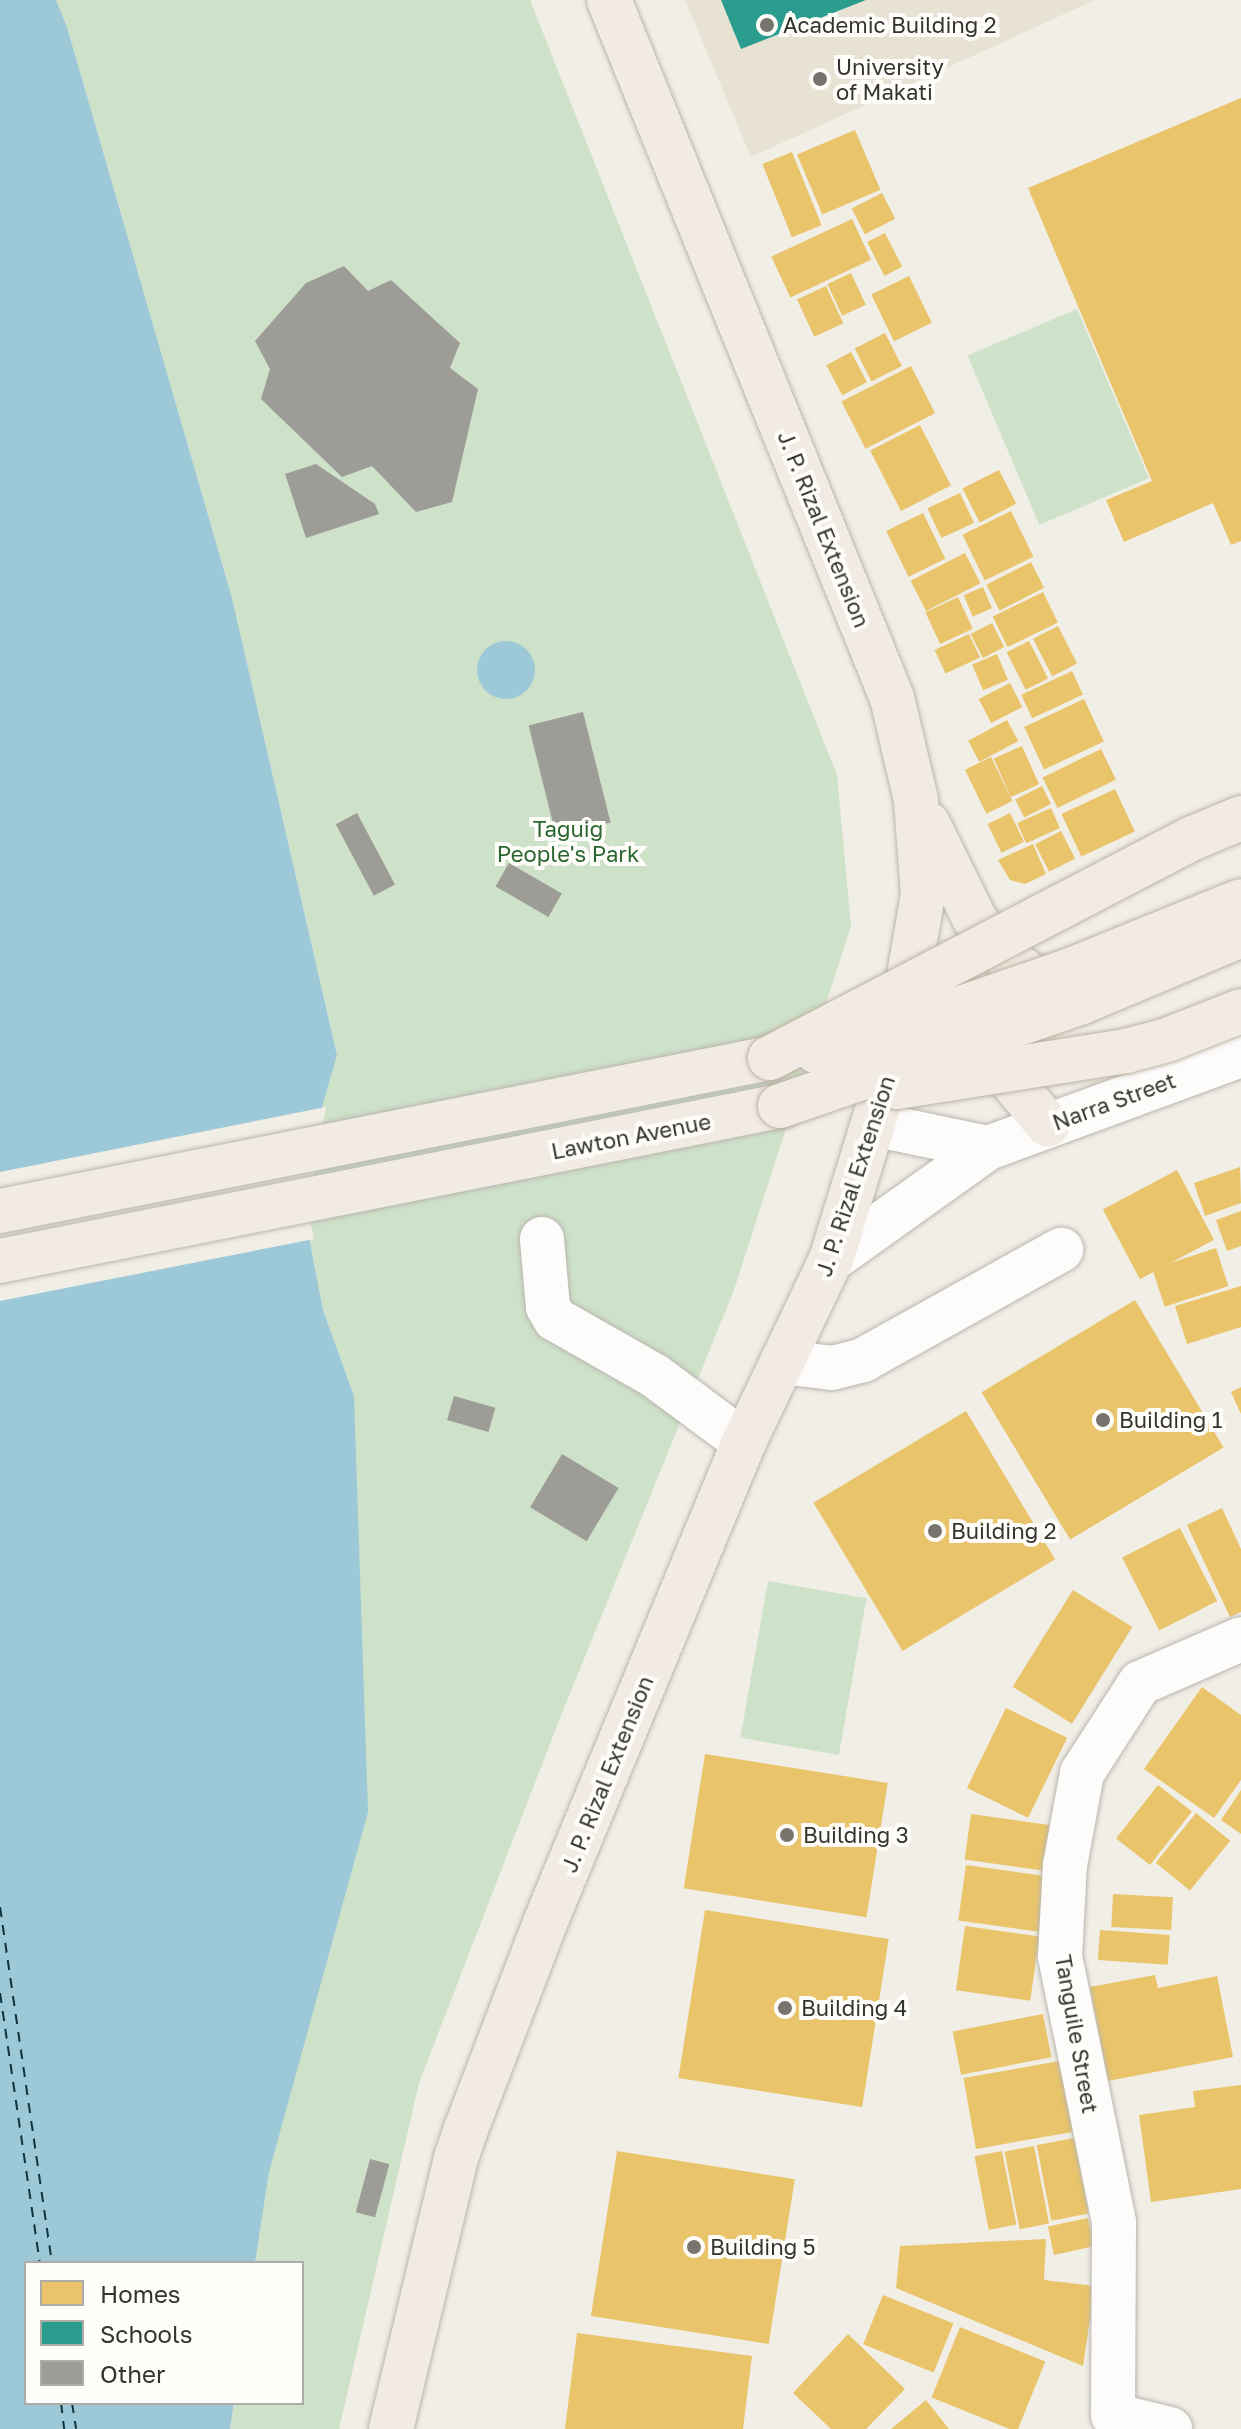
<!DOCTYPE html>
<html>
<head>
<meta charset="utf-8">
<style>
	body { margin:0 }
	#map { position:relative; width:1241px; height:2429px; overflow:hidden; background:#f1eee6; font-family:"Golos Text",sans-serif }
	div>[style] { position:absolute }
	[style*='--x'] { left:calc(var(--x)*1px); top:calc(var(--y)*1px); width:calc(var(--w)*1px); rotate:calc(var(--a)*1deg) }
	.built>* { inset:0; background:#e7e2d3 }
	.green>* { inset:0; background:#cee1c9; transform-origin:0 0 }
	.water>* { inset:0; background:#9cc8d7 }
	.round { border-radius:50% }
	.pier>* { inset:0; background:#f1eee6 }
	.homes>* { inset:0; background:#e9c46a; transform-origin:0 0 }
	.schools>* { inset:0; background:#2a9d8f }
	.ferry>* { height:2px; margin-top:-1px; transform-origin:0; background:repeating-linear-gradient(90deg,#11313b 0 10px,transparent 0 18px) }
	.building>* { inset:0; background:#9e9c96; transform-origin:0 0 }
	.roads { filter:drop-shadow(0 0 2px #b8b6b0) drop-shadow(0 0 2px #b8b6b0) }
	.minor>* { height:44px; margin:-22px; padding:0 22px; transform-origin:22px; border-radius:22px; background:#fdfcfb }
	.major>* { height:44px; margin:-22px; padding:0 22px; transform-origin:22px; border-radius:22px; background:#f2ebe3 }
	.bridges { filter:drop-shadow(0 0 2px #bdb2a3) drop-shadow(0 0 2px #bdb2a3) }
	.major-bridge>* { height:44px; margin:-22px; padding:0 22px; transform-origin:22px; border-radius:22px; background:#f2ebe3 }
	.dots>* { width:22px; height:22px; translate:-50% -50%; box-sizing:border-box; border:4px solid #fefdfa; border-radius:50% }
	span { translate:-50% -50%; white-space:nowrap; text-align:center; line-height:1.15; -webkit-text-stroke:8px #fefdfa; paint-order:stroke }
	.poi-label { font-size:22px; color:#35332e }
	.left { translate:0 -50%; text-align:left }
	.street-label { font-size:22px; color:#35332e }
	.park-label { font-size:22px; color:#2b652f }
	.legend { position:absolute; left:24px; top:2261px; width:280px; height:144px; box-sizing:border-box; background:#fefdfa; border:2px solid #aeaca8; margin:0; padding:10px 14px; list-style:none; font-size:24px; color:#35332e }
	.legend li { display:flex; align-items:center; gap:16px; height:40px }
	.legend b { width:40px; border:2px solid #aeaca8 }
</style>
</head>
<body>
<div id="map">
	<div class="built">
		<div style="clip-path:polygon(685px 0,1095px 0,751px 157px)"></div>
	</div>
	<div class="green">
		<div style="clip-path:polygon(56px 0,530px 0,837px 775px,851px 926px,734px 1290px,560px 1718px,419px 2083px,339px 2429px,230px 2429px,234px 2403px,302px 2403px,302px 2263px,255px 2263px,269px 2172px,354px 1396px,323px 1310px,304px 1211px,316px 1128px,337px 1054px,232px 598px,67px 27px)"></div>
		<div style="left:1077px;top:309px;width:184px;height:119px;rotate:67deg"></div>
		<div style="left:768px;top:1581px;width:100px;height:159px;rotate:10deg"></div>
	</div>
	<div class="water">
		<div style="clip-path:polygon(0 0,56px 0,67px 27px,232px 598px,337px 1055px,316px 1128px,304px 1211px,323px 1310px,354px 1396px,368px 1812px,269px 2172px,255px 2263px,26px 2263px,26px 2403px,234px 2403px,230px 2429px,0 2429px)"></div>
		<div class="round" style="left:477px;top:641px;width:58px;height:58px"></div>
	</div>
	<div class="pier">
		<div style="clip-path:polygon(326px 1107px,308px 1211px,314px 1239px,0 1301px,0 1172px)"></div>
	</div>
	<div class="homes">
		<div style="clip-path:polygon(1241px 98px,1241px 541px,1231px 545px,1213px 503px,1124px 542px,1106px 500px,1152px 481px,1028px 188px)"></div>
		<div style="left:855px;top:130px;width:65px;height:63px;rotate:67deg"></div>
		<div style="left:792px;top:152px;width:79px;height:32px;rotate:68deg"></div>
		<div style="left:882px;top:193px;width:29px;height:34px;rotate:63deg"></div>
		<div style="left:852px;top:219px;width:45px;height:89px;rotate:65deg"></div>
		<div style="left:885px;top:233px;width:38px;height:20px;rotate:63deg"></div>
		<div style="left:851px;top:273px;width:35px;height:26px;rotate:65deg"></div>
		<div style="left:909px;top:276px;width:52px;height:42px;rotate:64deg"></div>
		<div style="left:826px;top:286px;width:41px;height:32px;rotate:65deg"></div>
		<div style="left:885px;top:333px;width:37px;height:34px;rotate:63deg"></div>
		<div style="left:851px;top:352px;width:34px;height:28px;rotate:62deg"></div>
		<div style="left:911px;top:366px;width:53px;height:78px;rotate:63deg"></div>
		<div style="left:920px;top:425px;width:68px;height:56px;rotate:63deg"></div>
		<div style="left:999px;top:470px;width:38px;height:41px;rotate:63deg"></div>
		<div style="left:960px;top:493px;width:33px;height:36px;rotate:65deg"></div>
		<div style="left:1011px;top:511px;width:51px;height:54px;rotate:64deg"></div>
		<div style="left:923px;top:513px;width:51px;height:41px;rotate:64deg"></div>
		<div style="left:965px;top:553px;width:34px;height:61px;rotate:63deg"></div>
		<div style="left:1031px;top:562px;width:29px;height:50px;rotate:63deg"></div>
		<div style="left:983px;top:587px;width:23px;height:21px;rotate:67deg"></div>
		<div style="left:1043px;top:592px;width:34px;height:56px;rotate:64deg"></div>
		<div style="left:958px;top:597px;width:35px;height:36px;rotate:65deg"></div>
		<div style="left:992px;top:623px;width:27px;height:24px;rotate:63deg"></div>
		<div style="left:1058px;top:626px;width:42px;height:28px;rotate:63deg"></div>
		<div style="left:969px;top:634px;width:26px;height:38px;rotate:65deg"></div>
		<div style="left:1029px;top:641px;width:42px;height:25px;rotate:63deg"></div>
		<div style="left:997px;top:654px;width:28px;height:27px;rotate:67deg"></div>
		<div style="left:1072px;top:671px;width:26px;height:56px;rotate:65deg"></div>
		<div style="left:1010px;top:683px;width:27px;height:35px;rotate:63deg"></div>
		<div style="left:1084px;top:699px;width:47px;height:66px;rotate:65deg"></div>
		<div style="left:1007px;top:720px;width:24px;height:44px;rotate:62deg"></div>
		<div style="left:1022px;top:746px;width:42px;height:31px;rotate:66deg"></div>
		<div style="left:1101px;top:749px;width:34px;height:65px;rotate:64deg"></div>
		<div style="left:991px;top:757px;width:49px;height:29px;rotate:64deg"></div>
		<div style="left:1042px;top:786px;width:20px;height:30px;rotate:63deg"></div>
		<div style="left:1115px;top:789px;width:47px;height:59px;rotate:65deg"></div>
		<div style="left:1051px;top:808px;width:22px;height:37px;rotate:66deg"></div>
		<div style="left:1010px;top:813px;width:32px;height:25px;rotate:64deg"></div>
		<div style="left:1061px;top:831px;width:31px;height:29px;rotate:63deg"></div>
		<div style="clip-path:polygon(1033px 844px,1046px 874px,1025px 884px,1010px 880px,998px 860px)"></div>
		<div style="clip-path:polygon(1240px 1167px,1241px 1203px,1205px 1216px,1194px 1183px)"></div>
		<div style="left:1177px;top:1170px;width:79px;height:84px;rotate:62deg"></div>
		<div style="clip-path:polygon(1241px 1211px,1241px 1246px,1227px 1251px,1216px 1220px)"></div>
		<div style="left:1216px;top:1248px;width:40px;height:67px;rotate:72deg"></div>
		<div style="clip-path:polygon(1241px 1286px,1241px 1327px,1187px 1344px,1175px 1306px)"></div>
		<div style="left:1135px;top:1300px;width:172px;height:179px;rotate:59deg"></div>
		<div style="clip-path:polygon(1241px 1387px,1241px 1414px,1231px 1392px)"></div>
		<div style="left:966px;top:1411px;width:173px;height:178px;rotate:59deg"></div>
		<div style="clip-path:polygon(1222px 1508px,1241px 1549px,1241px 1612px,1230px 1617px,1187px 1525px)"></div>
		<div style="left:1180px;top:1528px;width:82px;height:65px;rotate:63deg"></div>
		<div style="left:1073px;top:1590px;width:70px;height:114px;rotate:32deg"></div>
		<div style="clip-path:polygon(1202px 1687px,1241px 1715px,1241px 1780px,1214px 1818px,1144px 1769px)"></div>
		<div style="left:1006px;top:1708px;width:68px;height:89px;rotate:26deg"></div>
		<div style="left:705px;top:1754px;width:185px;height:136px;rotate:9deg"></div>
		<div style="left:1158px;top:1785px;width:43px;height:68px;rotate:38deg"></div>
		<div style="clip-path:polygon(1241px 1790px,1241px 1834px,1221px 1820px)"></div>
		<div style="left:1196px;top:1813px;width:44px;height:64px;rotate:39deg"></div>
		<div style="left:971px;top:1814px;width:84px;height:46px;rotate:8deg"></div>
		<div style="left:966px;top:1865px;width:83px;height:56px;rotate:8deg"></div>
		<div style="left:1113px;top:1894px;width:60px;height:33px;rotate:3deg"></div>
		<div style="left:705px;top:1910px;width:186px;height:170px;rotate:9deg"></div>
		<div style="left:965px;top:1926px;width:75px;height:65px;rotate:8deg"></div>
		<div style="left:1100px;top:1930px;width:70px;height:30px;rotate:4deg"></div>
		<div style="clip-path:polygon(1155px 1975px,1158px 1988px,1217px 1976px,1233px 2057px,1108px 2081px,1090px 1987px)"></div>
		<div style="left:1043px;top:2014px;width:44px;height:92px;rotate:79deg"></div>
		<div style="left:1060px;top:2061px;width:72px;height:98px;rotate:80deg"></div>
		<div style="clip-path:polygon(1241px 2085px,1241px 2189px,1151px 2202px,1139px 2115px,1195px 2107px,1193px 2091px)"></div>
		<div style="left:1074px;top:2138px;width:77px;height:38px;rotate:79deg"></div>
		<div style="left:1034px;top:2146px;width:79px;height:30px;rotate:79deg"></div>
		<div style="left:617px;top:2151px;width:180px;height:167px;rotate:9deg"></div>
		<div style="left:1002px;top:2151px;width:75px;height:28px;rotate:79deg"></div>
		<div style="left:1088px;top:2218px;width:29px;height:41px;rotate:78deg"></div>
		<div style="clip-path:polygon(1046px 2239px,1044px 2280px,1095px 2286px,1083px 2366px,896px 2288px,900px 2246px)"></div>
		<div style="left:883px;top:2295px;width:76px;height:53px;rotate:22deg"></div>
		<div style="left:960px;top:2327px;width:92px;height:76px;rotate:22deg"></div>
		<div style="clip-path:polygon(577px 2333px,752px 2356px,743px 2429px,565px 2429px)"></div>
		<div style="clip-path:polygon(848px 2334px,905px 2389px,866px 2429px,831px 2429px,793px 2393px)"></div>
		<div style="clip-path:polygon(926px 2400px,949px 2429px,891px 2429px)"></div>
	</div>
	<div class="schools">
		<div style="clip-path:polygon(721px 0,866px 0,741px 49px)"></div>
	</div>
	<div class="ferry">
		<div style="--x:0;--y:1907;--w:360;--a:81.7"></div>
		<div style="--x:0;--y:1993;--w:273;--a:81.6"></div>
		<div style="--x:61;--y:2403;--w:26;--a:83"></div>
		<div style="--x:72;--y:2403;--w:26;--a:81"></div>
	</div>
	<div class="building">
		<div style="clip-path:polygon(344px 266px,368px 291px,391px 280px,460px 343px,450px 368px,478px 389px,452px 502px,416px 512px,372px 466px,342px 477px,261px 399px,270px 369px,255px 341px,306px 283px)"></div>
		<div style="clip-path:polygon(316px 464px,375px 504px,379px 514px,306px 538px,285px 474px)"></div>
		<div style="left:583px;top:712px;width:114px;height:56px;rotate:76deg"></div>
		<div style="left:357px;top:813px;width:81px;height:24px;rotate:62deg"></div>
		<div style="left:509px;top:863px;width:61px;height:27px;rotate:30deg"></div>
		<div style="left:454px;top:1396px;width:43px;height:25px;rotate:16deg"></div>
		<div style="left:562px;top:1454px;width:66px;height:62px;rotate:31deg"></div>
		<div style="left:370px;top:2159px;width:20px;height:55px;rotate:15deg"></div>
	</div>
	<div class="roads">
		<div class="minor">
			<div style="--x:873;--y:1124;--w:117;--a:11.8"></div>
			<div style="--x:542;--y:1239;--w:68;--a:85"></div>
			<div style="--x:548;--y:1307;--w:14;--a:60"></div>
			<div style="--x:555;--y:1319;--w:115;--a:29.7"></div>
			<div style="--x:655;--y:1376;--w:111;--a:36.6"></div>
			<div style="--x:831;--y:1260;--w:193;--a:-35.5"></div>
			<div style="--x:988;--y:1148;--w:270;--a:-20.2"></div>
			<div style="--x:782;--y:1362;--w:50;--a:6.8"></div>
			<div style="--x:832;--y:1368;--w:32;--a:-14"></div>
			<div style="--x:863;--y:1360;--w:227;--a:-29.1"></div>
			<div style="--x:1113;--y:2415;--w:193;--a:-89.7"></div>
			<div style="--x:1114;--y:2222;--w:271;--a:-101.5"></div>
			<div style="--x:1060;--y:1956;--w:91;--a:-86.9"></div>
			<div style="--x:1065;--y:1865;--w:94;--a:-79.5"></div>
			<div style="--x:1082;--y:1773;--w:107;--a:-57.2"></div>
			<div style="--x:1140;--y:1683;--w:110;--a:-23.5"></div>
			<div style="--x:1113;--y:2415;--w:59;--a:13.8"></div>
		</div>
		<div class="major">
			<div style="--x:928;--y:824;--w:105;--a:63.9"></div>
			<div style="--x:974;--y:918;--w:42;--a:53.7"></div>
			<div style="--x:999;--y:952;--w:40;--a:37"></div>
			<div style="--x:1031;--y:976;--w:40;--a:13"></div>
			<div style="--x:997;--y:1034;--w:19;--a:84"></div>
			<div style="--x:999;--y:1053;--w:26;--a:69"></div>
			<div style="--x:1008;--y:1077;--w:62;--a:50.2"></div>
			<div style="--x:0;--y:1211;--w:785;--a:-11.24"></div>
			<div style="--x:0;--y:1261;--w:795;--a:-11.24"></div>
			<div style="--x:391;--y:2429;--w:279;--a:-76.5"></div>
			<div style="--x:456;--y:2158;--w:31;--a:-71"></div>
			<div style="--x:466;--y:2129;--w:221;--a:-69"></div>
			<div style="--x:545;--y:1923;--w:521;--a:-67.52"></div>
			<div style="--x:744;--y:1442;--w:202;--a:-64.5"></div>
			<div style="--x:831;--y:1260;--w:225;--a:-72.9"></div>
			<div style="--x:897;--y:1045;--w:153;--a:-80.2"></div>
			<div style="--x:923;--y:894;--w:94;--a:-94.3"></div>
			<div style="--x:916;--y:800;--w:105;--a:-103.2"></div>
			<div style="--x:892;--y:698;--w:753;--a:-112.07"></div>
		</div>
	</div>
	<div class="bridges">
		<div class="major-bridge">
			<div style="--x:816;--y:1051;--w:63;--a:-12.9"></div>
			<div style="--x:877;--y:1037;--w:205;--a:-19.1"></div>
			<div style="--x:1071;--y:970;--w:183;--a:-22.1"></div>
			<div style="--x:770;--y:1058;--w:477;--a:-27.5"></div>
			<div style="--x:1193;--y:838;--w:52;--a:-22.6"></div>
			<div style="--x:897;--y:1087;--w:232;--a:-8.9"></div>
			<div style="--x:1126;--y:1051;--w:42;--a:-15"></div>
			<div style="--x:1167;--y:1040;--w:79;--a:-21.4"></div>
			<div style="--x:780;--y:1106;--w:319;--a:-19"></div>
			<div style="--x:1082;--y:1002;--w:173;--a:-22.8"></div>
		</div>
	</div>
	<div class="dots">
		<div style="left:767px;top:25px;background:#77746e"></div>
		<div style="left:820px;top:79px;background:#77746e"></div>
		<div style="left:1103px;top:1420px;background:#77746e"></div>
		<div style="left:935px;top:1531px;background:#77746e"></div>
		<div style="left:787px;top:1835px;background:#77746e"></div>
		<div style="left:785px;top:2008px;background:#77746e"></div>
		<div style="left:694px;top:2247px;background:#77746e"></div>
	</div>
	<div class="poi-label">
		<span class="left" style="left:783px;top:25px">Academic Building 2</span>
		<span class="left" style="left:836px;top:79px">University<br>of Makati</span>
		<span class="left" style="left:1119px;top:1420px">Building 1</span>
		<span class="left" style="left:951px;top:1531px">Building 2</span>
		<span class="left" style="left:803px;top:1835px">Building 3</span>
		<span class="left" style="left:801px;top:2008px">Building 4</span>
		<span class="left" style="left:710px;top:2247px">Building 5</span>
	</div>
	<div class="street-label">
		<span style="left:824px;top:529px;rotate:68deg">J. P. Rizal Extension</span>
		<span style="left:1114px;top:1101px;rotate:-20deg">Narra Street</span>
		<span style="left:631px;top:1136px;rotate:-11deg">Lawton Avenue</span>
		<span style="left:855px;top:1176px;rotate:-72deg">J. P. Rizal Extension</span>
		<span style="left:607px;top:1774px;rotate:-68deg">J. P. Rizal Extension</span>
		<span style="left:1077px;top:2034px;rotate:80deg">Tanguile Street</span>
	</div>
	<div class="park-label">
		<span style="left:568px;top:841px">Taguig<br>People's Park</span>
	</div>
	<ul class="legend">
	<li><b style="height:22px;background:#e9c46a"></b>Homes</li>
	<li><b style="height:22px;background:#2a9d8f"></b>Schools</li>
	<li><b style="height:22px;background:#9e9c96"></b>Other</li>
	</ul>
</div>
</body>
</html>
